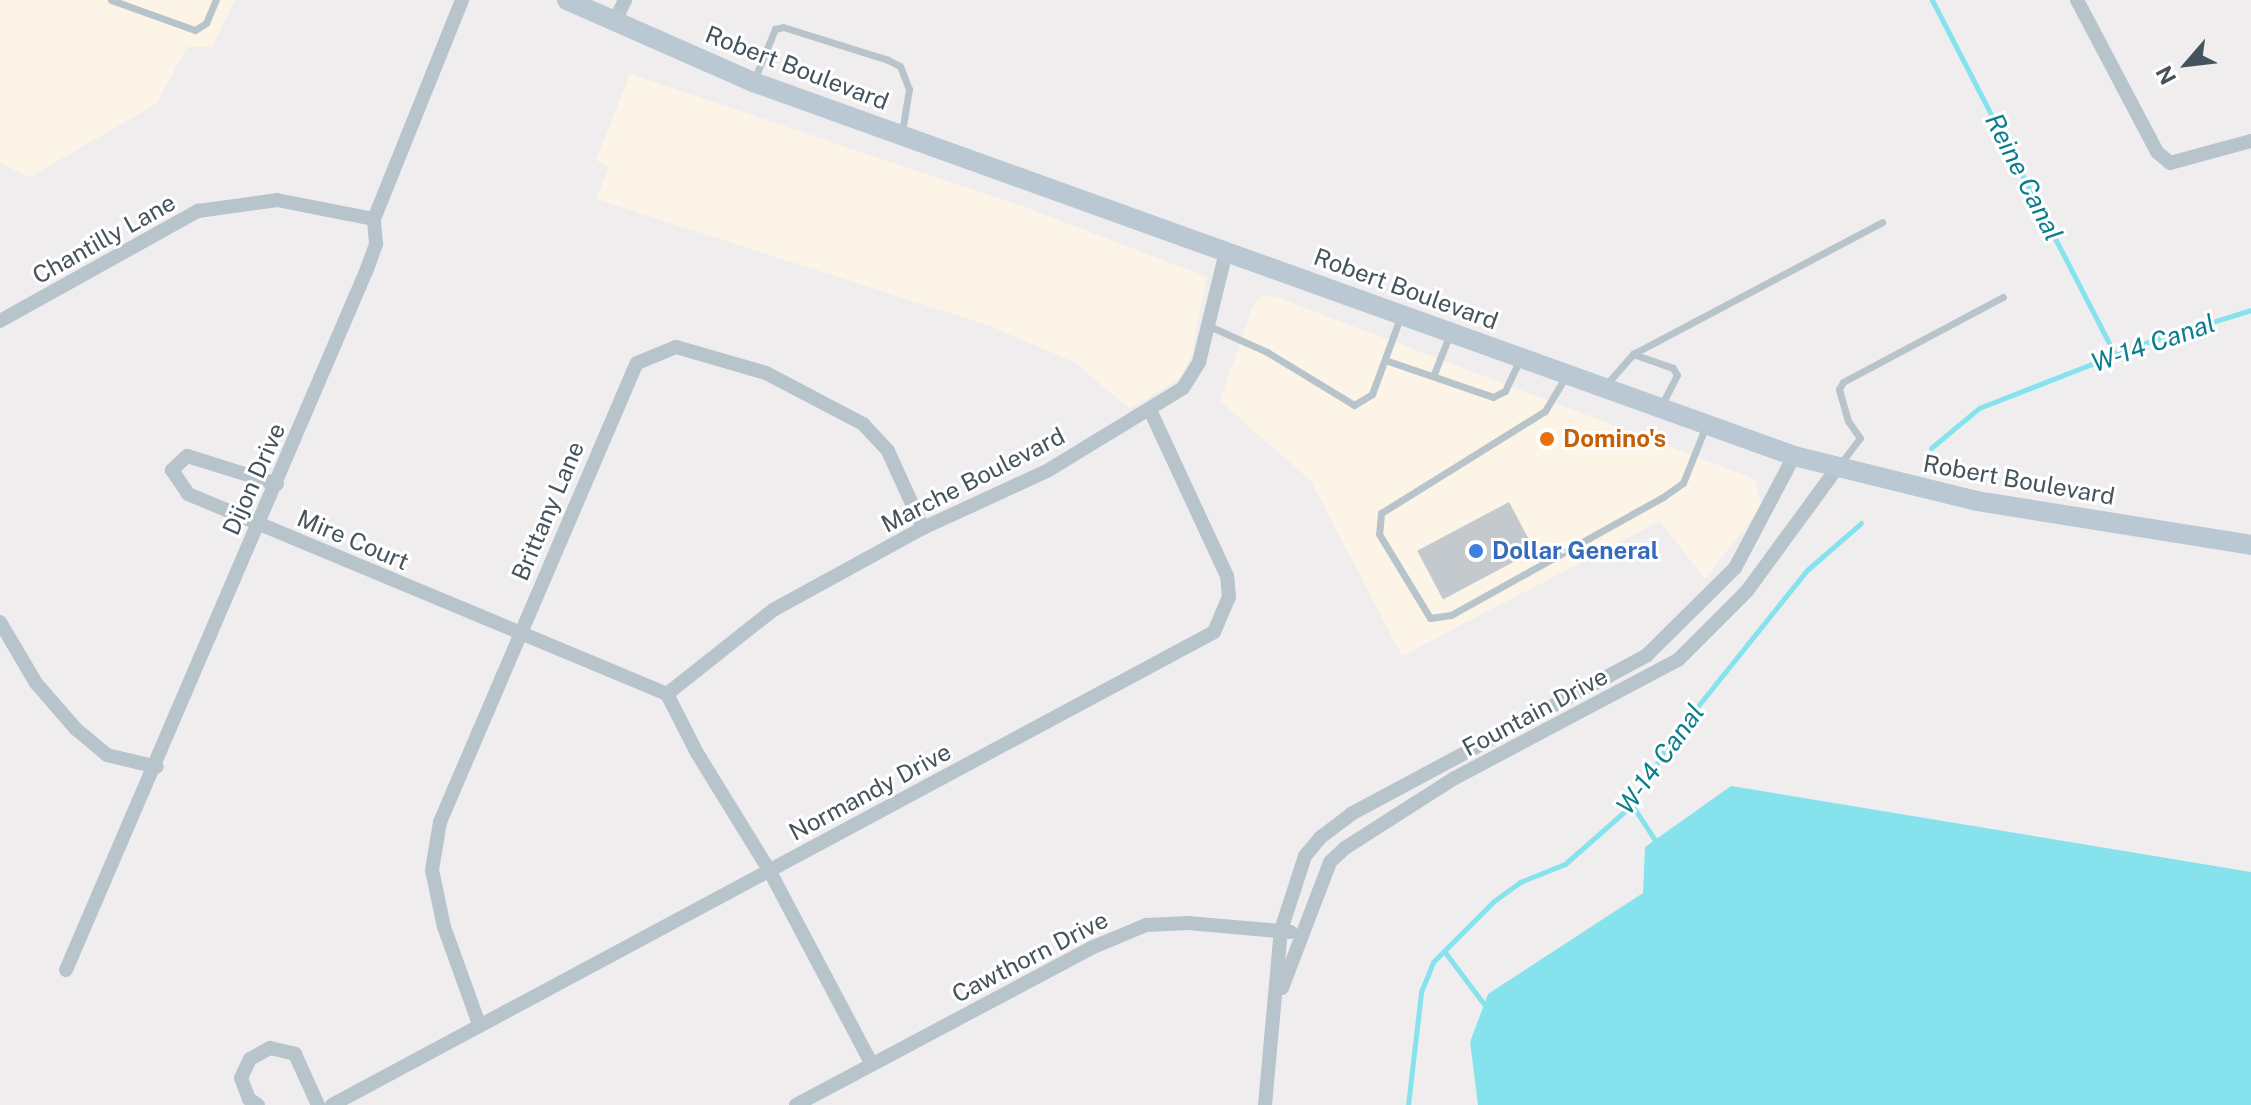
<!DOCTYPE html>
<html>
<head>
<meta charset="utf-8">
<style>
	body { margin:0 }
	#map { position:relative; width:2251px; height:1105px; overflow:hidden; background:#f0edee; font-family:"Public Sans",sans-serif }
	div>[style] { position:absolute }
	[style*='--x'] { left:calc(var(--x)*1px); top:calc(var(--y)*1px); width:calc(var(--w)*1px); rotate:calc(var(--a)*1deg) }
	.commercial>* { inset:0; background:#fcf4e6 }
	.water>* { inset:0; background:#86e3ee }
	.stream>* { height:5px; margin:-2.5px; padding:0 2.5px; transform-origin:2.5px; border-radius:2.5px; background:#86e3ee }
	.building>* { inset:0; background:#c4c9ce; transform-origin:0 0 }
	.lane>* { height:7px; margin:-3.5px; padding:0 3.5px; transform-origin:3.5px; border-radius:3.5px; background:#b8c4cb }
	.street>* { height:14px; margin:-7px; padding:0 7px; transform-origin:7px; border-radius:7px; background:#b8c4cb }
	.secondary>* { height:20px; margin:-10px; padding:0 10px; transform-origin:10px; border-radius:10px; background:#bac8d3 }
	.dots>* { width:22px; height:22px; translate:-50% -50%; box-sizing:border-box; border:4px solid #fff; border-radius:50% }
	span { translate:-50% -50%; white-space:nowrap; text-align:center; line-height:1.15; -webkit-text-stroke:6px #fff; paint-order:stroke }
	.street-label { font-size:24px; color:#45535c }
	.food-label { font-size:24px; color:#c56008; font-weight:700 }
	.left { translate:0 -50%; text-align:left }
	.shop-label { font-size:24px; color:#366cbe; font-weight:700 }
	.water-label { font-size:26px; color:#0a7e8d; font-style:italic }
	.north { position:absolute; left:2147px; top:24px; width:80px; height:80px; -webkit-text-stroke:6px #fff; paint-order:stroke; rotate:242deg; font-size:22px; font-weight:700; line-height:32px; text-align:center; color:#45535c }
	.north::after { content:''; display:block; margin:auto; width:28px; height:36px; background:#45535c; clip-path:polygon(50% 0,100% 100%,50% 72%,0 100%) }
</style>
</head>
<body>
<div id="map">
	<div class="commercial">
		<div style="clip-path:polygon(0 0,235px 0,212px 47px,187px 47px,156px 104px,30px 177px,0 163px)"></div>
		<div style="clip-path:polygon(630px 74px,1030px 209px,1207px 277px,1191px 357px,1178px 380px,1129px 408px,1074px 362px,990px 326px,596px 199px,609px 168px,596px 160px)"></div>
		<div style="clip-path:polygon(1262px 296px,1276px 297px,1742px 474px,1756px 481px,1761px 507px,1705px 579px,1660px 521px,1402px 656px,1311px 481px,1220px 401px,1252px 308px)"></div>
	</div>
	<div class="water">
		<div style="clip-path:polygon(1731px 786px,2251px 872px,2251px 1105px,1478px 1105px,1470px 1042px,1488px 994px,1643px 893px,1645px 847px)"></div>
	</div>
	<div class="stream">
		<div style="--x:1932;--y:0;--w:399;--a:62.7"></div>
		<div style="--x:1931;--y:448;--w:62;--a:-39.8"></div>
		<div style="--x:1979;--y:408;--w:181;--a:-21.3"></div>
		<div style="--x:2148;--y:342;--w:108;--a:-17.3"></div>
		<div style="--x:1632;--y:805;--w:42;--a:56.7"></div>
		<div style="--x:1444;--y:951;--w:66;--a:53"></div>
		<div style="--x:1408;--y:1105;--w:114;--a:-83.4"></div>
		<div style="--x:1421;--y:992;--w:32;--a:-68"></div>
		<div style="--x:1433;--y:962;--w:86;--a:-45"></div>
		<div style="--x:1494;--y:901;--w:32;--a:-36"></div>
		<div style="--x:1520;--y:882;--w:48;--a:-21.8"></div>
		<div style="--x:1565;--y:864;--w:89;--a:-41.4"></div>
		<div style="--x:1632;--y:805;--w:74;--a:-59.3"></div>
		<div style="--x:1670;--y:741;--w:218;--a:-51.3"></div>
		<div style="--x:1806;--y:571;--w:73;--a:-41.1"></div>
	</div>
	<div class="building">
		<div style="left:1509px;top:502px;width:55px;height:104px;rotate:62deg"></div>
	</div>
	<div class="lane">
		<div style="--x:111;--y:0;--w:89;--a:19.7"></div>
		<div style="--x:195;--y:30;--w:13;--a:-32"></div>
		<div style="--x:206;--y:23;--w:25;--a:-67"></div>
		<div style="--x:754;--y:80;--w:55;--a:-67.6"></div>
		<div style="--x:775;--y:29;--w:8;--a:-14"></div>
		<div style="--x:783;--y:27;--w:110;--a:17.4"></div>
		<div style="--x:888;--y:60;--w:13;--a:27"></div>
		<div style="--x:900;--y:66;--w:25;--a:69"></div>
		<div style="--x:909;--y:89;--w:44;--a:99.2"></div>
		<div style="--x:1209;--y:326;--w:64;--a:24.1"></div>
		<div style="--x:1267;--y:352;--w:102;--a:31.3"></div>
		<div style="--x:1354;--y:405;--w:21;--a:-31"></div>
		<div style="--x:1372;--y:394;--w:81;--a:-69.8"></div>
		<div style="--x:1633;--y:354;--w:42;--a:19.3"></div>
		<div style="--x:1673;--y:368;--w:8;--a:60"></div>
		<div style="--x:1677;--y:375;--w:35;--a:117"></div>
		<div style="--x:1385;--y:360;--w:114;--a:18.9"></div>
		<div style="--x:1493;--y:397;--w:13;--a:-27"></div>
		<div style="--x:1505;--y:391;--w:35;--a:-65"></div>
		<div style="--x:1434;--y:374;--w:41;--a:-68.5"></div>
		<div style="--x:1566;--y:376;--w:41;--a:121"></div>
		<div style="--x:1545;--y:411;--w:193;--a:148.1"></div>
		<div style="--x:1381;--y:513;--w:21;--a:95"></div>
		<div style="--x:1379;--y:534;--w:98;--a:58.7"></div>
		<div style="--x:1430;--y:618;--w:21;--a:-8"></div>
		<div style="--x:1451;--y:615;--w:243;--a:-29.1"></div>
		<div style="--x:1663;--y:497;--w:24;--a:-35"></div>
		<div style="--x:1683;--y:483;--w:59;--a:-68.2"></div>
		<div style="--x:1605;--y:386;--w:43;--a:-48.8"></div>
		<div style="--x:1633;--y:354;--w:282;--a:-27.9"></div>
		<div style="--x:1841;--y:463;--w:31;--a:-53"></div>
		<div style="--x:1860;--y:438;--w:21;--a:-125"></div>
		<div style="--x:1848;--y:421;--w:33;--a:-106"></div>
		<div style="--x:1839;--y:389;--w:8;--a:-60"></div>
		<div style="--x:1843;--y:382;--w:181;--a:-28"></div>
	</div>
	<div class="street">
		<div style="--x:2077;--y:0;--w:172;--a:62.2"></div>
		<div style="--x:2157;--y:152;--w:17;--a:40"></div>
		<div style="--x:2170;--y:163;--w:84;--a:-15.2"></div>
		<div style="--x:614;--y:22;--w:25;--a:-63"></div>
		<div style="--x:0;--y:321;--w:227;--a:-29.1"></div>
		<div style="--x:198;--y:211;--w:80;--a:-7.9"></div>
		<div style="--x:277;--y:200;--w:99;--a:11.1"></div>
		<div style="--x:277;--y:484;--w:94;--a:-162.7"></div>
		<div style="--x:187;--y:456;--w:21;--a:137"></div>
		<div style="--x:172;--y:470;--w:29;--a:56"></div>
		<div style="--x:188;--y:494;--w:519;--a:22.66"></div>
		<div style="--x:667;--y:694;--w:66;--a:63"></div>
		<div style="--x:697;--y:753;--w:137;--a:58.4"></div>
		<div style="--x:769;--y:870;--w:218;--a:62.1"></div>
		<div style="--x:0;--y:622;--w:71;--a:59.5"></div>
		<div style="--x:36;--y:683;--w:61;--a:49"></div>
		<div style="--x:76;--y:729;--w:40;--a:40"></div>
		<div style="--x:107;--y:755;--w:51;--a:13.5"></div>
		<div style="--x:667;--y:694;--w:135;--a:-38.4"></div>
		<div style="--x:773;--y:610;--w:171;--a:-28.7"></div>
		<div style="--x:923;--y:528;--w:136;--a:-24.7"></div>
		<div style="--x:1047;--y:471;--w:159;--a:-31.4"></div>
		<div style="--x:1183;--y:388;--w:31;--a:-58"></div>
		<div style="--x:1199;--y:362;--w:113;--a:-76.2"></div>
		<div style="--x:66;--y:970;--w:763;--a:-66.76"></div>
		<div style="--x:367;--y:269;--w:27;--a:-70"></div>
		<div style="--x:376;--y:244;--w:25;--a:-95"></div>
		<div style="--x:374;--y:219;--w:236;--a:-68.1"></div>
		<div style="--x:1282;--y:988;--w:135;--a:-69.1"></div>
		<div style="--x:1330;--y:862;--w:21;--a:-43"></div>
		<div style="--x:1345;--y:848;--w:128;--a:-32.6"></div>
		<div style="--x:1453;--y:779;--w:255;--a:-27.9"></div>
		<div style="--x:1678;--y:660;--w:98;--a:-45"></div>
		<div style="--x:1747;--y:591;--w:152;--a:-53.8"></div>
		<div style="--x:479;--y:1024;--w:103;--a:-109.8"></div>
		<div style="--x:444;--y:927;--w:58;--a:-101.9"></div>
		<div style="--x:432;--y:870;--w:49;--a:-80.5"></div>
		<div style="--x:440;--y:822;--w:499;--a:-66.8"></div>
		<div style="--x:637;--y:363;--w:42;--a:-22.3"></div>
		<div style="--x:676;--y:347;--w:94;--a:16.1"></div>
		<div style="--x:766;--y:373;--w:110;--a:27.7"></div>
		<div style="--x:863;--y:424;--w:37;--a:47"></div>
		<div style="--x:888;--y:451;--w:85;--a:65.6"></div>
		<div style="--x:258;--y:1105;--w:11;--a:-146"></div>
		<div style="--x:249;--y:1099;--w:22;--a:-111"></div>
		<div style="--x:241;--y:1078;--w:21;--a:-65"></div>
		<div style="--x:250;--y:1059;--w:23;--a:-29"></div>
		<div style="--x:270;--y:1048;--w:26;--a:13"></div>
		<div style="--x:295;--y:1054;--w:56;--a:65.7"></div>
		<div style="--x:332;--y:1105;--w:1001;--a:-28.2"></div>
		<div style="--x:1214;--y:632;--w:38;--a:-67"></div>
		<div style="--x:1229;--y:597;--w:21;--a:-95"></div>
		<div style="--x:1227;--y:576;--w:183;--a:-114.9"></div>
		<div style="--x:796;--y:1105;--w:334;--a:-28"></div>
		<div style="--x:1091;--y:948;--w:60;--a:-22.7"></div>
		<div style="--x:1146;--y:925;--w:42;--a:-2.7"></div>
		<div style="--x:1188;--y:923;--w:103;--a:5"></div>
		<div style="--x:1265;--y:1105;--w:176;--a:-84.8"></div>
		<div style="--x:1281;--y:930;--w:78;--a:-72"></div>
		<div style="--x:1305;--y:856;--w:25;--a:-50"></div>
		<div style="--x:1321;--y:837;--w:38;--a:-37"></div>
		<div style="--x:1351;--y:814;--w:336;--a:-28.2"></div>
		<div style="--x:1647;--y:655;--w:124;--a:-44.7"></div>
		<div style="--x:1735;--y:568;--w:127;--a:-62.2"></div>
	</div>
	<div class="secondary">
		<div style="--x:567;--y:0;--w:203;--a:23.8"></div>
		<div style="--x:753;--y:82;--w:1106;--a:19.76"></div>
		<div style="--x:1794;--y:456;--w:188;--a:13.8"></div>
		<div style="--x:1977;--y:501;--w:278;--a:9.1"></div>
	</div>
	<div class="dots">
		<div style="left:1547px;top:439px;background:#e8710a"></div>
		<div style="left:1476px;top:551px;background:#3f7fe0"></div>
	</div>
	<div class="street-label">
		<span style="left:797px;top:68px;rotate:21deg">Robert Boulevard</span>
		<span style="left:104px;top:239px;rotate:-29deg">Chantilly Lane</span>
		<span style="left:1406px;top:289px;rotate:20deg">Robert Boulevard</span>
		<span style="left:254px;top:479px;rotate:-66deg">Dijon Drive</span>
		<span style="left:973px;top:480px;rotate:-27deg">Marche Boulevard</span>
		<span style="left:2019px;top:480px;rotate:10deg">Robert Boulevard</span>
		<span style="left:548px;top:511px;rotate:-67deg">Brittany Lane</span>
		<span style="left:353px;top:540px;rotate:23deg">Mire Court</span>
		<span style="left:1535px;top:712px;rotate:-28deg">Fountain Drive</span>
		<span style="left:870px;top:792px;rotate:-28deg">Normandy Drive</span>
		<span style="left:1030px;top:957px;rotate:-27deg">Cawthorn Drive</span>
	</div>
	<div class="food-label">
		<span class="left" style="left:1563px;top:439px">Domino's</span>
	</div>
	<div class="shop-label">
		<span class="left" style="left:1492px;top:551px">Dollar General</span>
	</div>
	<div class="water-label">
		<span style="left:2024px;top:177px;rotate:63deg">Reine Canal</span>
		<span style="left:2153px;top:343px;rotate:-19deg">W-14 Canal</span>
		<span style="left:1660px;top:759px;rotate:-54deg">W-14 Canal</span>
	</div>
	<div class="north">N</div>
</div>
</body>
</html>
